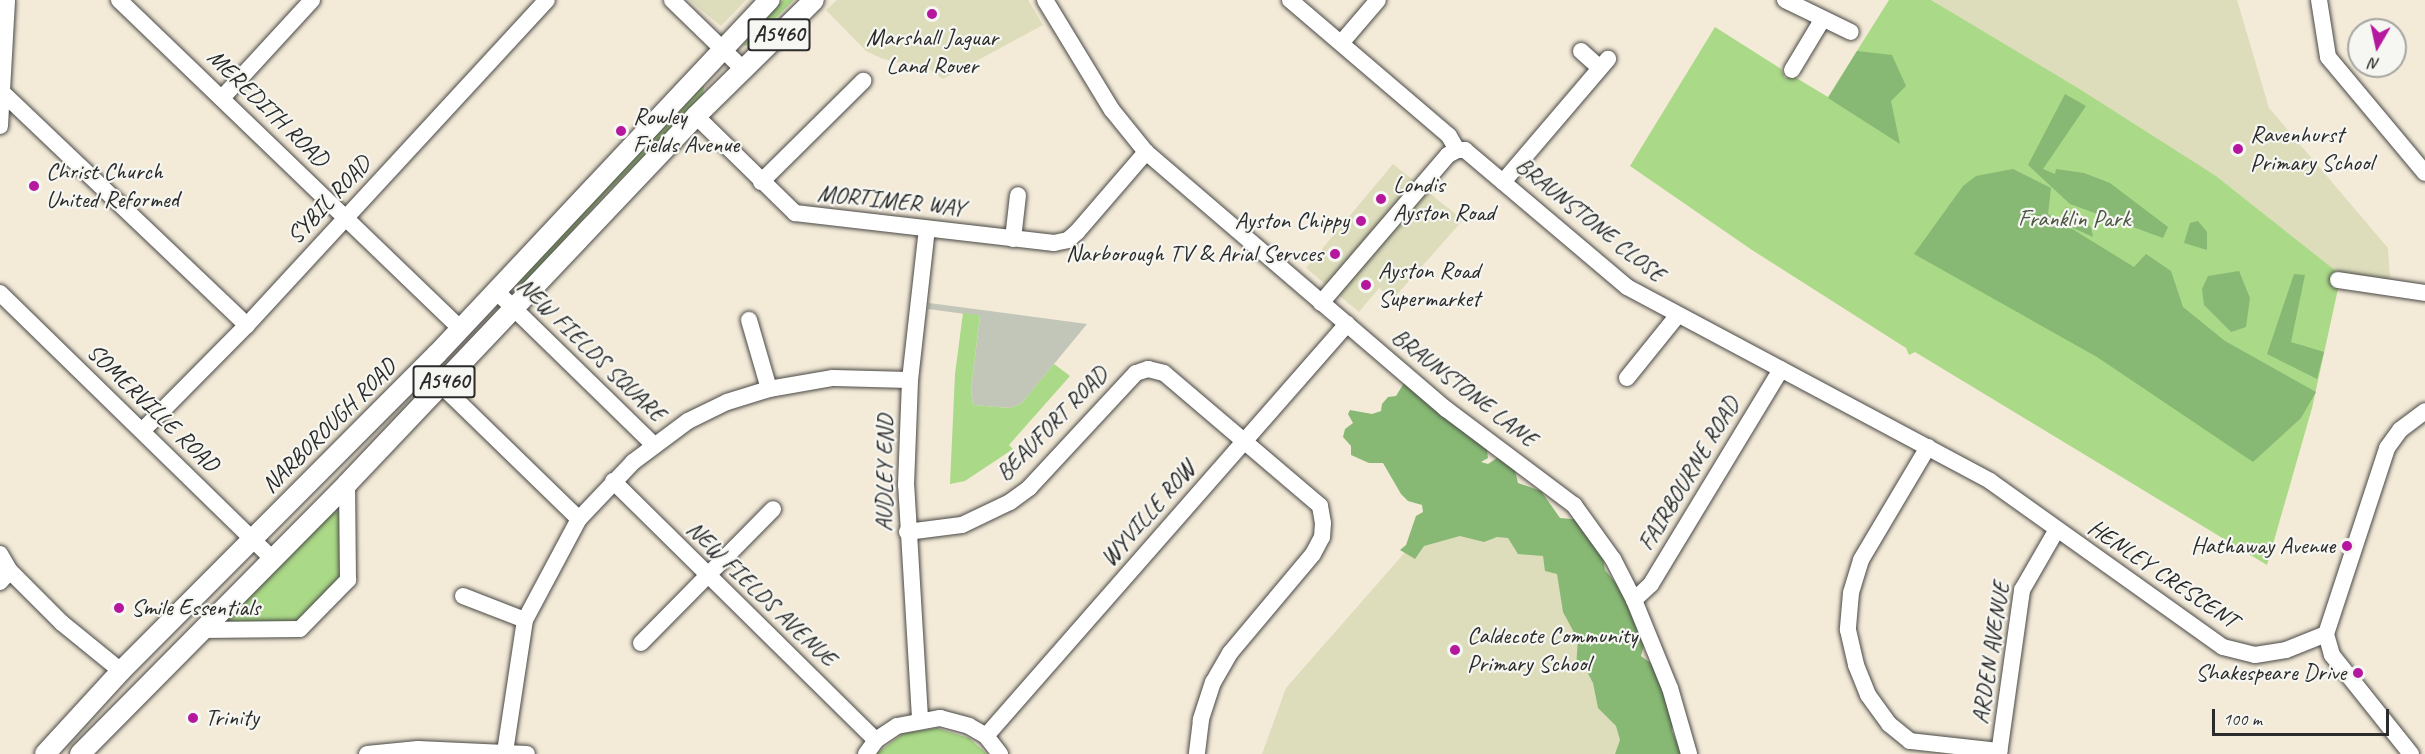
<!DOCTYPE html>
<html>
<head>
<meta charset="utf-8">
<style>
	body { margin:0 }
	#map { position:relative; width:2425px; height:754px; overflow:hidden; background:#f3ead8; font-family:Caveat,sans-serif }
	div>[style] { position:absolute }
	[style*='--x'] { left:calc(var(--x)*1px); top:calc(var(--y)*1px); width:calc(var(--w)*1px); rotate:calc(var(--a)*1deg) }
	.built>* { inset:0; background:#ddddbc }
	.industrial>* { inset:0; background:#c2c6b9 }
	.green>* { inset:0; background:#aad987 }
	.forest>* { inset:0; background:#87b974 }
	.roads { filter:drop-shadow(0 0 2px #494845) drop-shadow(0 0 2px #494845) }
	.minor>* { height:16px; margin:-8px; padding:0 8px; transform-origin:8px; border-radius:8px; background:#fff }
	.major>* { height:20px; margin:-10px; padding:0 10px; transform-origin:10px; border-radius:10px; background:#fff }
	.dots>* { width:16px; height:16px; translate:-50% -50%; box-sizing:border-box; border:3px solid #f6f6f2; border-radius:50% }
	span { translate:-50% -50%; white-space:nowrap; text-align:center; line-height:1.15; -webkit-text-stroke:4.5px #f6f6f2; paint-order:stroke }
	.shield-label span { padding:2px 4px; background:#f6f6f2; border:2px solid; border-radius:4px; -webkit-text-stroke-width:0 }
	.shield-label { font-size:22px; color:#2b2b2b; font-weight:700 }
	.poi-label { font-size:24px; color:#2b2b2b }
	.left { translate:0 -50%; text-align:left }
	.right { translate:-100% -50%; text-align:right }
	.street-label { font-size:24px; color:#2b2b2b }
	.park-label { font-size:24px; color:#4b5642 }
	.north { position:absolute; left:2347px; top:18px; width:60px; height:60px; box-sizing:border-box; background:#f6f6f2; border:2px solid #a5a5a2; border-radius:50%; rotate:189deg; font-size:16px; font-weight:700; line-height:24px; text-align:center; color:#2b2b2b }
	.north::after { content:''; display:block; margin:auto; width:21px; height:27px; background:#b5179e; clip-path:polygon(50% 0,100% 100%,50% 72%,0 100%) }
	.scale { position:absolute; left:2212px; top:709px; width:177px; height:27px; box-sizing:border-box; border:3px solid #2b2b2b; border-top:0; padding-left:8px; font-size:18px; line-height:21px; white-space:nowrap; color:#2b2b2b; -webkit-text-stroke:4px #f6f6f2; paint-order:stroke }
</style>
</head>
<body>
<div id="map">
	<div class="built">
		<div style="clip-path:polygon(689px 0,746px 0,721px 26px)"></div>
		<div style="clip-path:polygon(837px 0,1028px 0,1043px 25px,943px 79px,926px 67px,883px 59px,866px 51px,826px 10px)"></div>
		<div style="clip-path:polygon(1931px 0,2237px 0,2269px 108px,2388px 248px,2390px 280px,2341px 275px,2216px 176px)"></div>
		<div style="clip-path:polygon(1393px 164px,1463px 220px,1393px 299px,1379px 288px,1359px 312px,1306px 268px)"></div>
		<div style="clip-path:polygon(1457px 493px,1559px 565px,1633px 754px,1262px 754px,1286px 688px)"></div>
	</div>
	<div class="industrial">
		<div style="clip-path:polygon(929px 303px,1087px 324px,1021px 404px,1010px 408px,973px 405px,971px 390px,980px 316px,928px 309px)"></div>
	</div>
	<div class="green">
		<div style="clip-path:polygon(783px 0,794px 0,747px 46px,743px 45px)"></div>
		<div style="clip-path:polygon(1889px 0,1931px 0,2081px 90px,2216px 176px,2341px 275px,2312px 408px,2267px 565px,1915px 352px,1909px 355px,1906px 348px,1752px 250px,1630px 166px,1715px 27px,1781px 69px,1785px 78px,1793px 76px,1828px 97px)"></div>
		<div style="clip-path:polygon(704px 84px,703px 98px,607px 192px,523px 285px,517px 284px)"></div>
		<div style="clip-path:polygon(963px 313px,980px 315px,971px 390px,973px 405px,1010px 408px,1021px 404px,1054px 364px,1070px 376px,1009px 445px,1013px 449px,965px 481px,950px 484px,955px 374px)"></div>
		<div style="clip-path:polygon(333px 512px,342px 513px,341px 577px,296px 624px,232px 625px,229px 617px)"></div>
		<div style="clip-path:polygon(937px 728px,969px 738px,987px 754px,876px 754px,904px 733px)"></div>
	</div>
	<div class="forest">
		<div style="clip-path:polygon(1857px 51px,1892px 55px,1906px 86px,1891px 101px,1900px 144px,1828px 98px)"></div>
		<div style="clip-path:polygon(2065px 94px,2086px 106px,2043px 169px,2055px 174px,2056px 169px,2084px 173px,2110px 183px,2168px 227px,2163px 238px,2070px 204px,2028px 165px)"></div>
		<div style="clip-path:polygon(2013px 169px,2051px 188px,2048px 214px,2134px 267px,2146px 254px,2171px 271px,2183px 307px,2225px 341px,2316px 392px,2301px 418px,2253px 462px,2097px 357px,1914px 254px,1963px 186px,1976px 176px)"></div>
		<div style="clip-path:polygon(2066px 207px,2091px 227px,2093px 237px,2073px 228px,2061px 213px)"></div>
		<div style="clip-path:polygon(2198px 221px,2207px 232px,2207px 250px,2184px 243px,2190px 223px)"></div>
		<div style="clip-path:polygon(2239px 271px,2250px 298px,2246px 327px,2231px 332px,2204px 305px,2202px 289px,2208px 276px)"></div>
		<div style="clip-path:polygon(2294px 274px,2305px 275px,2291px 342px,2324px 352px,2317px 379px,2267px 354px)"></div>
		<div style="clip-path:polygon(1404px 383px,1487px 450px,1488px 458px,1481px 462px,1488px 464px,1500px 456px,1514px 466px,1518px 483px,1541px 491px,1560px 518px,1582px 520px,1603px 558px,1605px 570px,1628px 598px,1644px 645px,1641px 656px,1652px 664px,1666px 689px,1674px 718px,1672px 731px,1682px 754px,1615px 754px,1620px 740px,1616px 726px,1598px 708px,1593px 683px,1585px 668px,1576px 666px,1578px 640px,1563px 612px,1557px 574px,1545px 571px,1543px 556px,1518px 554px,1508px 538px,1497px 537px,1484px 542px,1460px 536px,1424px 546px,1415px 559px,1400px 550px,1406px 545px,1416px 516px,1423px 512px,1422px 505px,1408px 501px,1401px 494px,1383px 463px,1369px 463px,1351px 455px,1351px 446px,1343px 437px,1345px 429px,1353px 423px,1348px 414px,1350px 410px,1372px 414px,1381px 411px,1382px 404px,1388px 397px,1396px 396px)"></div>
	</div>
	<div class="roads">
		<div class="minor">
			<div style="--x:119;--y:0;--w:473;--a:43.9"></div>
			<div style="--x:672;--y:0;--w:100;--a:44.2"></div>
			<div style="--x:1045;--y:0;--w:129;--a:58.7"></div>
			<div style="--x:1112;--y:110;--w:54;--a:51"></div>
			<div style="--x:1146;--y:152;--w:395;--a:40.6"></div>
			<div style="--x:1446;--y:409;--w:160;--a:36.9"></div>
			<div style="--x:1574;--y:505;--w:67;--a:54.2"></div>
			<div style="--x:1613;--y:559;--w:46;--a:62.9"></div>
			<div style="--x:1634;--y:600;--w:95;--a:67.8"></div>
			<div style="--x:1670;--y:688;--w:69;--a:73.9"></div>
			<div style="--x:1290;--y:0;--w:209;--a:40.5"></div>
			<div style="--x:1449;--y:136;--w:16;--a:60"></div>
			<div style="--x:1457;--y:150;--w:8;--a:0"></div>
			<div style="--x:1465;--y:150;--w:212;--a:40.2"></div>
			<div style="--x:1627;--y:287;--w:412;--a:28.1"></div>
			<div style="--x:1990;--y:481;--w:286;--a:35.5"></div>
			<div style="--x:2223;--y:647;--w:33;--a:14"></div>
			<div style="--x:2255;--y:655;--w:31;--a:-9"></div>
			<div style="--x:2286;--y:650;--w:43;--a:-21.8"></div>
			<div style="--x:1785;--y:0;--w:73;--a:25.9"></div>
			<div style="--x:2319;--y:0;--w:58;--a:81"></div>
			<div style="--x:2328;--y:57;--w:151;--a:50.1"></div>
			<div style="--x:1342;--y:42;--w:55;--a:-49.4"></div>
			<div style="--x:1581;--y:51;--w:25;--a:42"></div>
			<div style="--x:1792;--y:70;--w:58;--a:-59"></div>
			<div style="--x:3;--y:93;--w:337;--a:43.6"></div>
			<div style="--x:222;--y:98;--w:133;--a:-47.4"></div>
			<div style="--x:696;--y:116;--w:139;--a:44.4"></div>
			<div style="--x:795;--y:213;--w:261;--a:6.6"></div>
			<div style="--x:1054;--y:243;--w:14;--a:-12"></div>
			<div style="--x:1068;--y:240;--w:12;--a:-42"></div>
			<div style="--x:1077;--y:232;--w:106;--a:-49.2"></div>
			<div style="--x:0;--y:126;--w:126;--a:-86.8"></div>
			<div style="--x:761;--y:182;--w:144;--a:-44.7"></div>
			<div style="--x:1503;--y:182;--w:162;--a:-49.5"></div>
			<div style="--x:1013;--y:239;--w:44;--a:-83.5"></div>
			<div style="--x:2338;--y:280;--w:88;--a:8.5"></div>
			<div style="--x:495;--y:290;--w:221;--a:44.3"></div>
			<div style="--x:0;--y:293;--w:380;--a:44.3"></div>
			<div style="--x:1321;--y:303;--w:195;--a:-49.4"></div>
			<div style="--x:1448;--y:155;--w:10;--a:-29"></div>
			<div style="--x:749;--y:320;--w:72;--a:73.8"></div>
			<div style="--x:1627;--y:378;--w:80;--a:-51.1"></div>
			<div style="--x:441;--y:385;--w:192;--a:44.2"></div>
			<div style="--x:143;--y:430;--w:148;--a:-45.3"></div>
			<div style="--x:247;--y:325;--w:442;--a:-47.3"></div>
			<div style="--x:1928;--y:447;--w:131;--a:120.7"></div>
			<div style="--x:1861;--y:560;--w:34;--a:107"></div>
			<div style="--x:1851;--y:593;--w:37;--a:95"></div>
			<div style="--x:1848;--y:630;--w:36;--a:77"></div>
			<div style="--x:1856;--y:665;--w:32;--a:68"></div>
			<div style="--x:1868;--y:695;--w:36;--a:54"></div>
			<div style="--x:1889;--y:724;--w:27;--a:39"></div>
			<div style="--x:1910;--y:741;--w:90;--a:6.4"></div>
			<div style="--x:613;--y:481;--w:369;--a:44.6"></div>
			<div style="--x:907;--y:532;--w:55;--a:-7.3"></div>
			<div style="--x:962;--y:525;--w:53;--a:-25.6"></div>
			<div style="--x:1010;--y:502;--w:24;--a:-36"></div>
			<div style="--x:1029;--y:488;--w:157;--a:-47.1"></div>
			<div style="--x:1136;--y:373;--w:13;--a:-18"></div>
			<div style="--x:1148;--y:369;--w:16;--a:14"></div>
			<div style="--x:1164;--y:373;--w:205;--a:40.4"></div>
			<div style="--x:1320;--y:506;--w:17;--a:80"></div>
			<div style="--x:1323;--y:523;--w:14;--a:94"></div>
			<div style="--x:1322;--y:537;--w:19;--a:118"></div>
			<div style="--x:1313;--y:554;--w:129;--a:130"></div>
			<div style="--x:1230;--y:653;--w:34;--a:120"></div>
			<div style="--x:1213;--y:682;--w:40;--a:108"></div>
			<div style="--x:1201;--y:720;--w:34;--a:97"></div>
			<div style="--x:0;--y:554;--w:20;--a:60"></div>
			<div style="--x:10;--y:571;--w:74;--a:45"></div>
			<div style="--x:62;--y:623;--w:76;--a:39.1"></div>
			<div style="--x:0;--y:582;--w:15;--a:-48"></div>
			<div style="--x:463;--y:596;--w:66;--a:21.2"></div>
			<div style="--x:1634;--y:600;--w:23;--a:-43"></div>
			<div style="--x:1651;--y:584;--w:251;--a:-58.8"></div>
			<div style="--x:201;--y:630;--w:99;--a:-0.6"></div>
			<div style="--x:300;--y:629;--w:69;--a:-45.6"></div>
			<div style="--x:348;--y:580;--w:96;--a:-90.6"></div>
			<div style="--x:641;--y:643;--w:188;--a:-45.4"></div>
			<div style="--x:920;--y:718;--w:233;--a:-93.4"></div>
			<div style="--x:906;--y:485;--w:105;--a:-87.8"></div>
			<div style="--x:910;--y:380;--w:152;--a:-83.6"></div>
			<div style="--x:986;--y:736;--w:548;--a:-48.77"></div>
			<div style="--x:505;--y:752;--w:134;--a:-81.4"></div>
			<div style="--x:525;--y:620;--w:115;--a:-61.9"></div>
			<div style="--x:579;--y:519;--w:79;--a:-46.5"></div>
			<div style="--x:633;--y:462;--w:69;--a:-36.7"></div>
			<div style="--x:688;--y:421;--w:43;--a:-26"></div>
			<div style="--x:727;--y:402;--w:44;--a:-17.2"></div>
			<div style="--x:769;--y:389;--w:65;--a:-9.8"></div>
			<div style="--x:833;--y:378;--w:77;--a:1.5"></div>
			<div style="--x:367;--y:754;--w:51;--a:-5.6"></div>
			<div style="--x:418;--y:749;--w:109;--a:2.6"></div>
			<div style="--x:866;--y:754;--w:17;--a:-54"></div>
			<div style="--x:876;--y:740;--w:25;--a:-34"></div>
			<div style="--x:897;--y:726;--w:44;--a:-10.5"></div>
			<div style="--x:940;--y:718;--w:30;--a:15"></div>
			<div style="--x:969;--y:726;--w:20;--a:30"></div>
			<div style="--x:986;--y:736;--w:23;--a:52"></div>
			<div style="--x:1999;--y:754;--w:166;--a:-82"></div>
			<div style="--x:2022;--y:590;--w:68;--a:-60"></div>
			<div style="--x:2411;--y:754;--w:127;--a:-128.6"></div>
			<div style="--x:2332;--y:655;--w:22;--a:-106"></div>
			<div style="--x:2326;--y:634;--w:196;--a:-71.8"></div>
			<div style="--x:2387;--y:448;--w:22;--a:-54"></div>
			<div style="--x:2400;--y:430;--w:31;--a:-37"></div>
		</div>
		<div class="major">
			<div style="--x:45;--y:754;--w:113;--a:-47.5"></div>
			<div style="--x:121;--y:671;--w:448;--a:-45.1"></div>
			<div style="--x:437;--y:354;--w:486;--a:-46.8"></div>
			<div style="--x:80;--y:754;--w:380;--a:-45.3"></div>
			<div style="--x:347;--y:484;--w:507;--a:-46.52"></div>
			<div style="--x:696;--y:116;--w:165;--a:-44.5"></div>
		</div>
	</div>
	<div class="dots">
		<div style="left:932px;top:14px;background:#b5179e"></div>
		<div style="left:621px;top:131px;background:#b5179e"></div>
		<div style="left:2238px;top:149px;background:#b5179e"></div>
		<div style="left:34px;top:186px;background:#b5179e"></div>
		<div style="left:1381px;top:199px;background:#b5179e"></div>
		<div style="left:1361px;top:221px;background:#b5179e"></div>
		<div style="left:1335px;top:254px;background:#b5179e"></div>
		<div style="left:1366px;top:285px;background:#b5179e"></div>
		<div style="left:2347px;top:546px;background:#b5179e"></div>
		<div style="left:119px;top:608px;background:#b5179e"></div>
		<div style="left:1455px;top:650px;background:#b5179e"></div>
		<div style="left:2358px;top:673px;background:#b5179e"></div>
		<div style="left:193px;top:718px;background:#b5179e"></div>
	</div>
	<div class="shield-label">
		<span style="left:779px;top:35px">A5460</span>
		<span style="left:444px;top:382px">A5460</span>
	</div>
	<div class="poi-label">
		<span style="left:932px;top:52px">Marshall Jaguar<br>Land Rover</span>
		<span class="left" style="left:633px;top:131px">Rowley<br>Fields Avenue</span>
		<span class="left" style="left:2250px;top:149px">Ravenhurst<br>Primary School</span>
		<span class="left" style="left:46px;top:186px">Christ Church<br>United Reformed</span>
		<span class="left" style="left:1393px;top:199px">Londis<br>Ayston Road</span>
		<span class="right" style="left:1349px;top:221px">Ayston Chippy</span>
		<span class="right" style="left:1323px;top:254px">Narborough TV &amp; Arial Servces</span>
		<span class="left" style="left:1378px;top:285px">Ayston Road<br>Supermarket</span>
		<span class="right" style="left:2335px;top:546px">Hathaway Avenue</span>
		<span class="left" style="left:131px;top:608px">Smile Essentials</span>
		<span class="left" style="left:1467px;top:650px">Caldecote Community<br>Primary School</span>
		<span class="right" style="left:2346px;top:673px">Shakespeare Drive</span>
		<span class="left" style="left:205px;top:718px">Trinity</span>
	</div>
	<div class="street-label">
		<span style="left:268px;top:108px;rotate:44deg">MEREDITH ROAD</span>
		<span style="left:329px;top:200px;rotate:-47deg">SYBIL ROAD</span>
		<span style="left:891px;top:201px;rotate:6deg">MORTIMER WAY</span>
		<span style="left:1590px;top:220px;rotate:39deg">BRAUNSTONE CLOSE</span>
		<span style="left:591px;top:350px;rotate:44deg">NEW FIELDS SQUARE</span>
		<span style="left:1464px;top:388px;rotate:38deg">BRAUNSTONE LANE</span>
		<span style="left:153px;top:408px;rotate:44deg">SOMERVILLE ROAD</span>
		<span style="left:1052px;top:424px;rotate:-46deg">BEAUFORT ROAD</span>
		<span style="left:329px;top:426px;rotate:-45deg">NARBOROUGH ROAD</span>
		<span style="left:885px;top:473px;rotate:-89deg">AUDLEY END</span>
		<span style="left:1689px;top:474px;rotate:-59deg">FAIRBOURNE ROAD</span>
		<span style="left:1148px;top:514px;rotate:-49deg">WYVILLE ROW</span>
		<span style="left:2163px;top:574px;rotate:34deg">HENLEY CRESCENT</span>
		<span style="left:761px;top:594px;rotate:44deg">NEW FIELDS AVENUE</span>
		<span style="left:1991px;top:653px;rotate:-81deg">ARDEN AVENUE</span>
	</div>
	<div class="park-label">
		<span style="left:2074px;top:219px">Franklin Park</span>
	</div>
	<div class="north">N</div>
	<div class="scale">100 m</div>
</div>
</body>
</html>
